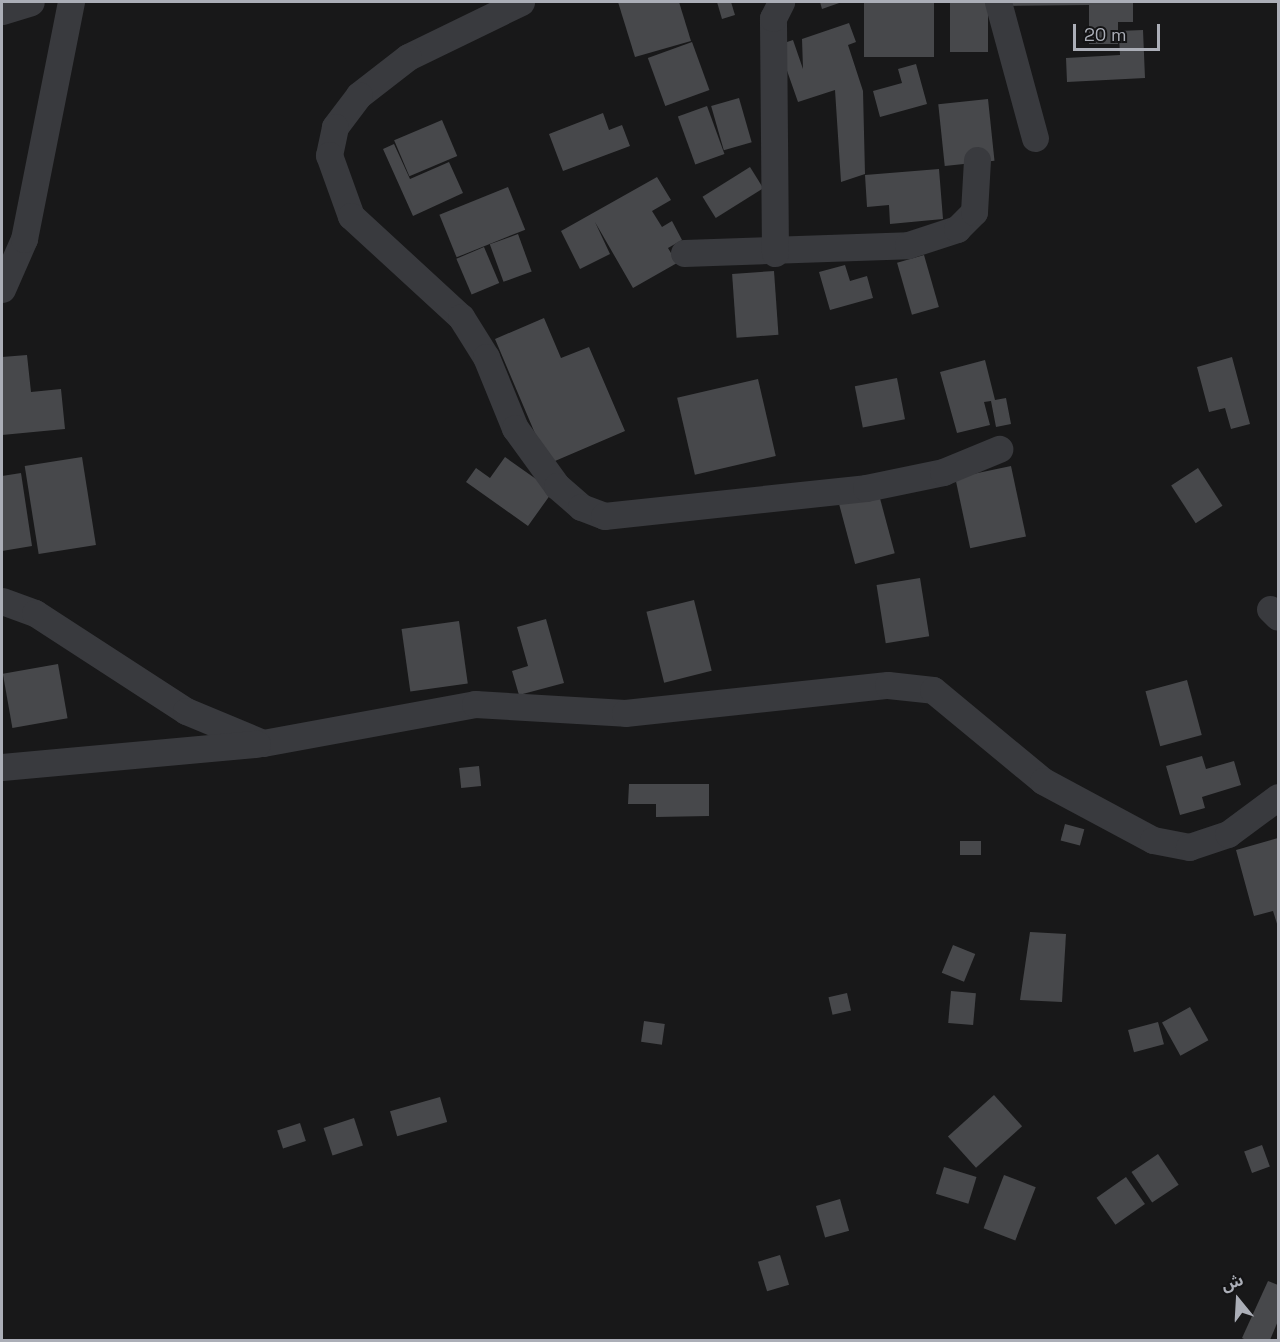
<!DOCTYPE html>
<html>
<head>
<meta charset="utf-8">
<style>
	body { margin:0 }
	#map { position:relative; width:1280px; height:1342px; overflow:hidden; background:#181819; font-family:"Space Grotesk","Noto Sans Arabic",sans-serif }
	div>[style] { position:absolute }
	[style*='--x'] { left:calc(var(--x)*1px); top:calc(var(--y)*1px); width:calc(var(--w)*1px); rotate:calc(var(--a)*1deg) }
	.building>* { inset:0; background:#47484b; transform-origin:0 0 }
	.street>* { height:27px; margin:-13.5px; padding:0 13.5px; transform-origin:13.5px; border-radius:13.5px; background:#393a3e }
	span { translate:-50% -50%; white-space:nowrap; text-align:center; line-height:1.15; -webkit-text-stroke:6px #131314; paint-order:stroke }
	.frame { position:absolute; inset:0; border:3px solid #abaeb7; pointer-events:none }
	.north { position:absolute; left:1208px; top:1270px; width:60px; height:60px; -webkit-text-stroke:4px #131314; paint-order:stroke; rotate:342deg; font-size:16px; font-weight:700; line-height:24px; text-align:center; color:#abaeb7 }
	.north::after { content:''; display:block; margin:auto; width:21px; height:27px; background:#abaeb7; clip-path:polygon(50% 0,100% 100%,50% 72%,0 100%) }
	.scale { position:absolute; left:1073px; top:24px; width:87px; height:27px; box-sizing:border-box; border:3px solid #abaeb7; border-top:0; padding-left:8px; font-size:18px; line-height:21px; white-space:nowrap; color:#abaeb7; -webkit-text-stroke:4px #131314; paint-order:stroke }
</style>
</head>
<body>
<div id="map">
	<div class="building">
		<div style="clip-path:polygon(618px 2px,679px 2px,691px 41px,635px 57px)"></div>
		<div style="clip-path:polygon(717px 2px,731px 2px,735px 15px,722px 19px)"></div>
		<div style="clip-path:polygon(820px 2px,842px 2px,822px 9px)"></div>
		<div style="left:864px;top:2px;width:70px;height:55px"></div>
		<div style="left:950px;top:2px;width:38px;height:50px"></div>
		<div style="clip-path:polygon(1005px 2px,1133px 2px,1133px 22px,1118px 22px,1118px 31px,1143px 30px,1145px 78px,1067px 82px,1066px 58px,1120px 55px,1119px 37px,1118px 44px,1089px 44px,1089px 5px,1005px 6px)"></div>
		<div style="clip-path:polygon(849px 23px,856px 42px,848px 45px,863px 91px,865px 174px,841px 182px,835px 90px,798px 102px,778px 45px,793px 40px,803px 69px,802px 39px)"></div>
		<div style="left:692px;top:42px;width:51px;height:47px;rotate:70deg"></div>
		<div style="clip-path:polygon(916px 64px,927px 104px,880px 117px,873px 91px,902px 83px,898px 69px)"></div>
		<div style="left:739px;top:98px;width:46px;height:29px;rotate:74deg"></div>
		<div style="left:988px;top:99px;width:62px;height:50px;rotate:84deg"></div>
		<div style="left:707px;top:106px;width:51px;height:31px;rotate:70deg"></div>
		<div style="clip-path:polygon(603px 113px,609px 130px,622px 125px,630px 146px,563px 171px,549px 134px)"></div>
		<div style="left:442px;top:120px;width:39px;height:52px;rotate:67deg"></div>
		<div style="clip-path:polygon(394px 144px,410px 179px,449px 162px,463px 193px,413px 216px,383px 149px)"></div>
		<div style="left:750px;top:167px;width:25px;height:56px;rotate:58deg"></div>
		<div style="clip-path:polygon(939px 169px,943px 219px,890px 224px,889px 205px,867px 207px,865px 175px)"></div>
		<div style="clip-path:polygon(657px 177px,671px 200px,652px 211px,662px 227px,672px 221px,682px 240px,668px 248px,677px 263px,633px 288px,595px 222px,610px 254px,580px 269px,561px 231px)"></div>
		<div style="left:508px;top:187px;width:46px;height:74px;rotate:68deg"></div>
		<div style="left:518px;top:234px;width:40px;height:30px;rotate:70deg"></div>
		<div style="left:484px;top:247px;width:39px;height:30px;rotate:67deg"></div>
		<div style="left:924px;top:255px;width:54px;height:28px;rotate:74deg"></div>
		<div style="clip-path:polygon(845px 265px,850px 281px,867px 276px,873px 298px,830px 310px,819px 272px)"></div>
		<div style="left:774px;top:271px;width:64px;height:42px;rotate:86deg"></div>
		<div style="clip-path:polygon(544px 318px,561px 358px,589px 347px,625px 431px,548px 464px,495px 339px)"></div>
		<div style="clip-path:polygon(27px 355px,31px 392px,61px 389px,65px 429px,2px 435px,2px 357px)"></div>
		<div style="clip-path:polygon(1232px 357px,1250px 424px,1231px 429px,1225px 408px,1209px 412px,1197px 367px)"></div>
		<div style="clip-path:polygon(985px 360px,995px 400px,1006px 398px,1011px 424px,996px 427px,991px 401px,984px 402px,990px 425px,957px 433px,940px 372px)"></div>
		<div style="left:897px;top:378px;width:42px;height:43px;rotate:79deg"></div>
		<div style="left:758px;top:379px;width:79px;height:83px;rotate:77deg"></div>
		<div style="left:82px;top:457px;width:89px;height:58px;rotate:81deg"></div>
		<div style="clip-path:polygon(505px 457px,553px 491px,528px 526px,466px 482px,476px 468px,490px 478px)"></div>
		<div style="left:1011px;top:466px;width:72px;height:57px;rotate:78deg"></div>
		<div style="left:1198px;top:468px;width:45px;height:32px;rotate:57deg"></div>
		<div style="clip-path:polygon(21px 473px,32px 546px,2px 551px,2px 476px)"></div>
		<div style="left:874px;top:476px;width:80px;height:41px;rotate:75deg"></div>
		<div style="left:920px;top:578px;width:59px;height:44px;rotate:81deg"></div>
		<div style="left:694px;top:600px;width:73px;height:49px;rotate:76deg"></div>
		<div style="clip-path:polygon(546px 619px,564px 683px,519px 695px,512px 671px,528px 666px,517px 627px)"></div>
		<div style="left:459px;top:621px;width:63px;height:58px;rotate:82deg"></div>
		<div style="left:58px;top:664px;width:55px;height:56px;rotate:80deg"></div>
		<div style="left:1187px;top:680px;width:57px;height:43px;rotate:75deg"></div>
		<div style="clip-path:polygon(1202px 756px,1206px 769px,1234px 761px,1241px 785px,1202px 797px,1205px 808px,1180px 815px,1166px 766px)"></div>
		<div style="left:479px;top:766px;width:20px;height:20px;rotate:84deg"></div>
		<div style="clip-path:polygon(629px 784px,709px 784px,709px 816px,656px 817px,656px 804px,628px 804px)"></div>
		<div style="left:1065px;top:824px;width:20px;height:17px;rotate:15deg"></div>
		<div style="clip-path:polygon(1278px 838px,1278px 927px,1273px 911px,1254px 916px,1236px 850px)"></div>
		<div style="left:981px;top:841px;width:14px;height:21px;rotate:90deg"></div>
		<div style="clip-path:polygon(1030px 932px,1066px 934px,1062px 1002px,1020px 1000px)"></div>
		<div style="left:953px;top:945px;width:24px;height:30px;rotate:22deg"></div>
		<div style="left:951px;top:991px;width:25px;height:32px;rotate:5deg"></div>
		<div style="left:847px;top:993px;width:18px;height:19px;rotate:77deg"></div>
		<div style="left:1190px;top:1007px;width:38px;height:32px;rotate:61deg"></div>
		<div style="left:644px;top:1021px;width:21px;height:21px;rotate:8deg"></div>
		<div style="left:1158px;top:1022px;width:23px;height:31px;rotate:75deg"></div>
		<div style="left:994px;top:1095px;width:42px;height:62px;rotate:48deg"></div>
		<div style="left:440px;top:1097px;width:26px;height:52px;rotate:74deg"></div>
		<div style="left:354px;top:1118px;width:29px;height:32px;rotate:72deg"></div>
		<div style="left:300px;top:1123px;width:19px;height:24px;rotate:72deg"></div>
		<div style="left:1262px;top:1145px;width:23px;height:19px;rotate:70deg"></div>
		<div style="left:1158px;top:1154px;width:37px;height:32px;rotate:56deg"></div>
		<div style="left:944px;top:1167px;width:34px;height:28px;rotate:17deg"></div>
		<div style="left:1004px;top:1175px;width:34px;height:57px;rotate:21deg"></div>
		<div style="left:1126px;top:1177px;width:33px;height:36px;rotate:55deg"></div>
		<div style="left:840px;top:1199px;width:33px;height:25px;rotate:74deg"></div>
		<div style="left:780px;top:1255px;width:31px;height:23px;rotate:73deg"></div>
		<div style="clip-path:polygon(1268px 1281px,1278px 1285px,1278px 1321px,1270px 1340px,1246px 1340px,1242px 1338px)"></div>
	</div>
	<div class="street">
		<div style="--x:521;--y:2;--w:126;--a:154"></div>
		<div style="--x:408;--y:57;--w:62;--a:142.2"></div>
		<div style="--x:359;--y:95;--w:40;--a:127"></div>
		<div style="--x:335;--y:127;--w:29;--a:102"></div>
		<div style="--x:329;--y:155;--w:65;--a:70.2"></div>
		<div style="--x:351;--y:216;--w:149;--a:42.6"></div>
		<div style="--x:461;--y:317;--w:47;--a:58"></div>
		<div style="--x:486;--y:357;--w:77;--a:67.8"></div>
		<div style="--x:515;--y:428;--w:72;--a:54.1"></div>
		<div style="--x:557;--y:486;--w:32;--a:41"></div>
		<div style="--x:581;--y:507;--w:25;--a:21"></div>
		<div style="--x:604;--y:516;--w:263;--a:-6.1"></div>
		<div style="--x:866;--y:488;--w:79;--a:-11.7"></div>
		<div style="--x:943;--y:472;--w:61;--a:-22.3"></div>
		<div style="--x:998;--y:2;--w:141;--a:74.8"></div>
		<div style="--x:2;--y:11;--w:30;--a:-17"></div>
		<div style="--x:684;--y:253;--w:224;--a:-2"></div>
		<div style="--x:908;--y:245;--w:52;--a:-18.1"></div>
		<div style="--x:957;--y:229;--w:24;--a:-45"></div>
		<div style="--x:974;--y:212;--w:52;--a:-86.7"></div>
		<div style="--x:775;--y:253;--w:235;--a:-90.5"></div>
		<div style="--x:773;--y:18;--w:18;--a:-63"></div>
		<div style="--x:2;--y:289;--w:55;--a:-66.3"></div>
		<div style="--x:24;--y:239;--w:242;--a:-78.8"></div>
		<div style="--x:2;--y:601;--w:35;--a:20"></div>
		<div style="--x:35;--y:613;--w:180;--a:33"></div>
		<div style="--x:186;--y:711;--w:83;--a:22.6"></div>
		<div style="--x:263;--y:743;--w:216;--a:-10.4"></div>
		<div style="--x:475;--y:704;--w:150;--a:3.4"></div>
		<div style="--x:625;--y:713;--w:264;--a:-6.1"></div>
		<div style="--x:888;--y:685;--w:45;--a:6.3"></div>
		<div style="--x:933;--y:690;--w:143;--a:39.6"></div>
		<div style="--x:1043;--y:781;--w:125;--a:28.2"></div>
		<div style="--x:1153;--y:840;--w:37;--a:11"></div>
		<div style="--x:1189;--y:847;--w:41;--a:-18.4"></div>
		<div style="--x:1228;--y:834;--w:62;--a:-36.5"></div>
		<div style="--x:1270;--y:609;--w:11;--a:45"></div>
		<div style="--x:2;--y:767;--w:256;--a:-5.2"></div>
	</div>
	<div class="frame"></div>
	<div class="north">ش</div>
	<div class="scale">20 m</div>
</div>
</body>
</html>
